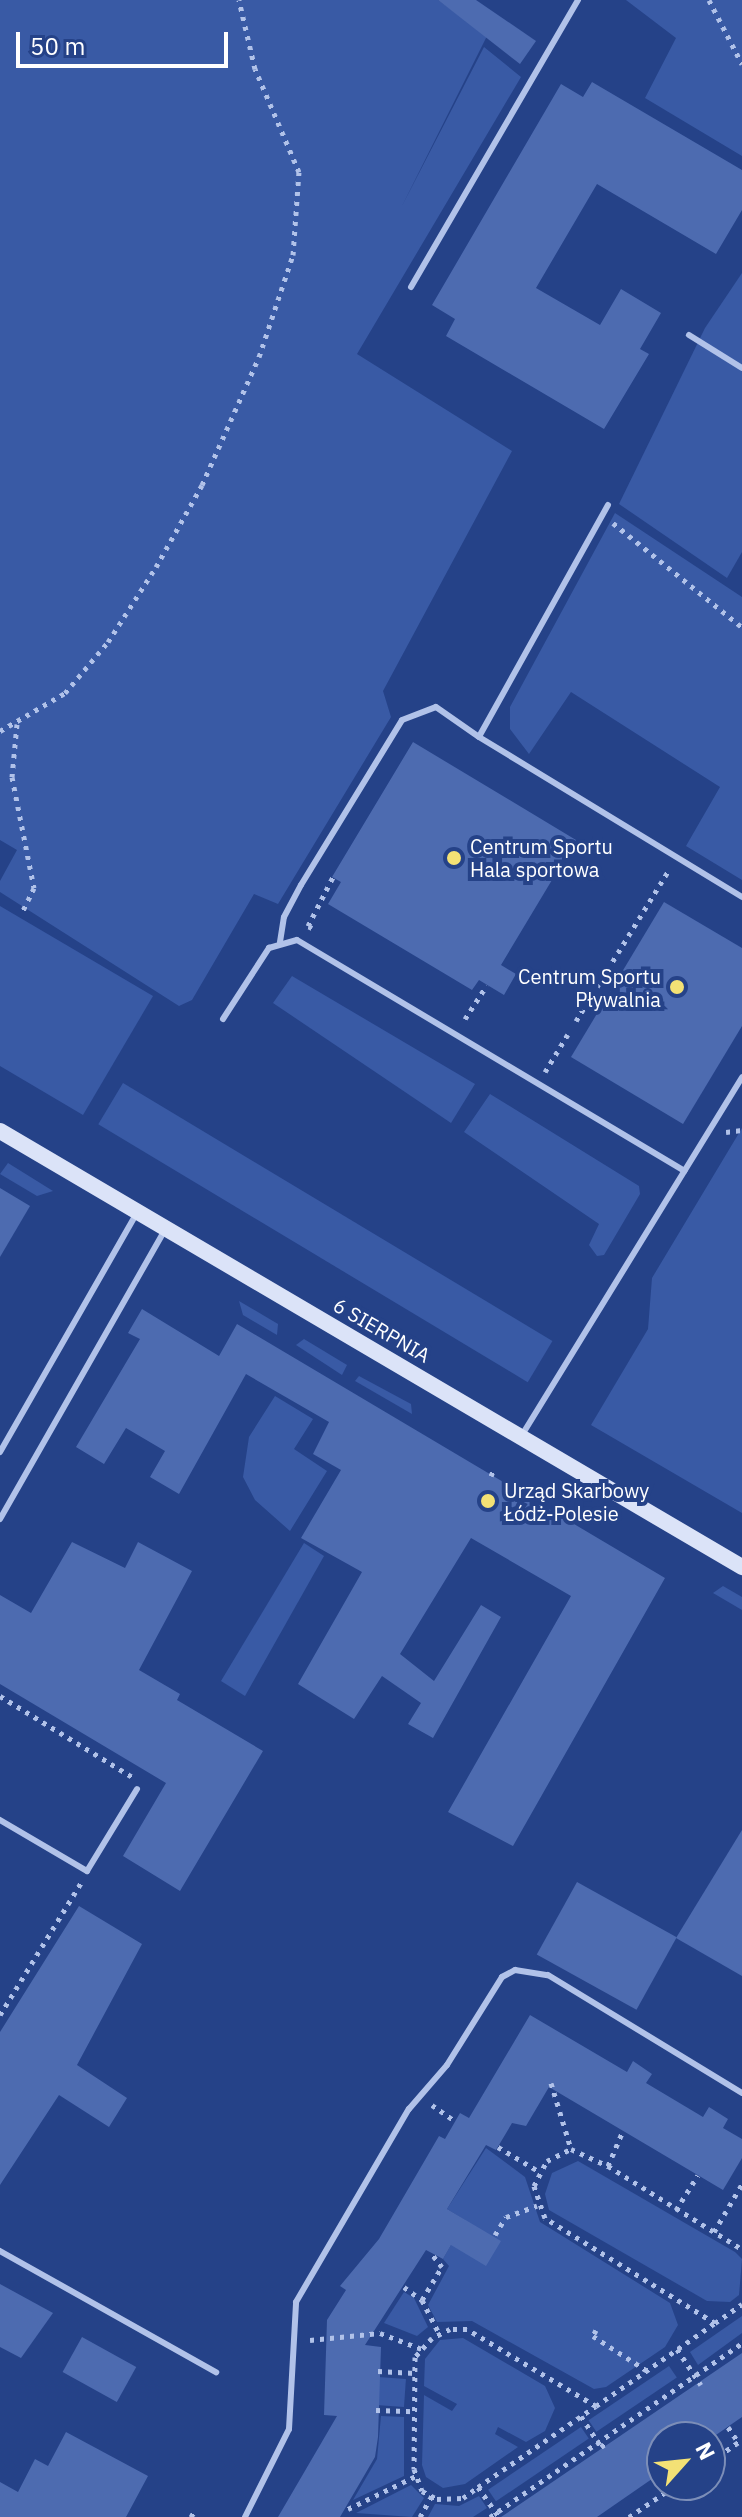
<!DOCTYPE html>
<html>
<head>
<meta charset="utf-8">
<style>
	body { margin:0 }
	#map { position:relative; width:742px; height:2517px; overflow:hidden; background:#254288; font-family:"IBM Plex Sans",sans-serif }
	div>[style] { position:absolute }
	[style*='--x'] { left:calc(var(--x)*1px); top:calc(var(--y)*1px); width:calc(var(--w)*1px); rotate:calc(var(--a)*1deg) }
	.green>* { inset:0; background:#395aa5; transform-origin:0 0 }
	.building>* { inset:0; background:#4d6bb0; transform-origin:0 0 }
	.path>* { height:5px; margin-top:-2.5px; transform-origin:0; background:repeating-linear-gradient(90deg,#b1c2e9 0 4px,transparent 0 10px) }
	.lane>* { height:6px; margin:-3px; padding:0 3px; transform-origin:3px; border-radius:3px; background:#b1c2e9 }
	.secondary>* { height:16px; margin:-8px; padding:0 8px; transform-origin:8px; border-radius:8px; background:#dbe3f8 }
	.dots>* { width:22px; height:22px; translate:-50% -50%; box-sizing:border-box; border:4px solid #254288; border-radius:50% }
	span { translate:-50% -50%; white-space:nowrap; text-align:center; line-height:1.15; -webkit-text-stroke:8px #254288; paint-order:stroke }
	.poi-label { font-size:20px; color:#fff }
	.left { translate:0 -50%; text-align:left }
	.right { translate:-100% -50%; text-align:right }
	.street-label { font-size:20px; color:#fff }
	.north { position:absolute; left:646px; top:2421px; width:80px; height:80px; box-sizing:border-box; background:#254288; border:2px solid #7c8eb8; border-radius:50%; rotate:63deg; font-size:22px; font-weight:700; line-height:32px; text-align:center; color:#fff }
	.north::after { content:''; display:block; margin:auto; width:28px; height:36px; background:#f3e175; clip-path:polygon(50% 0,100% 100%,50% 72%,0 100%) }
	.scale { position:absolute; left:16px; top:32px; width:212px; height:36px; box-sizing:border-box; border:4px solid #fff; border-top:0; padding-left:10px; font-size:24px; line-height:28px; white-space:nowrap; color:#fff; -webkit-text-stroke:6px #254288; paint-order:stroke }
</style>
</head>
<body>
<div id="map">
	<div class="green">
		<div style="clip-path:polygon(0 0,438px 0,487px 36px,402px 206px,484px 47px,521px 77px,357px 354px,512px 451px,383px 691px,391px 717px,278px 904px,254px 894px,192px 1000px,179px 1006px,0 892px,0 881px,17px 850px,0 840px)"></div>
		<div style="clip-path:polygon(626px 0,742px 0,742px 156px,645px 98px,676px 38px)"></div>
		<div style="clip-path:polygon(742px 273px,742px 552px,727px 578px,619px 504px,705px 328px)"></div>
		<div style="clip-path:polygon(615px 513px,742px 597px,742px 880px,686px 846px,720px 787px,571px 692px,529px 754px,510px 729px,510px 707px)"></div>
		<div style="clip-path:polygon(0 906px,153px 996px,83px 1115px,0 1066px)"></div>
		<div style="clip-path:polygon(292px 976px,475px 1084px,451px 1123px,273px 1003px)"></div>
		<div style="left:123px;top:1083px;width:501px;height:48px;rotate:31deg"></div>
		<div style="clip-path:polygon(490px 1094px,639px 1186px,640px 1194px,604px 1255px,597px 1256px,589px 1245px,599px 1224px,464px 1132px)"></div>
		<div style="clip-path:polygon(742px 1128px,742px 1513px,591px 1425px,648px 1329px,652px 1278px)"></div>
		<div style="clip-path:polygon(8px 1163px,53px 1191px,37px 1196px,0 1174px)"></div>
		<div style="clip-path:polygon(239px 1301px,278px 1324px,277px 1335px,243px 1315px)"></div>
		<div style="clip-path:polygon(304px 1339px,347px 1365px,342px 1375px,296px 1345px)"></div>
		<div style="clip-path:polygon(359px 1376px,411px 1404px,412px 1414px,355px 1381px)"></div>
		<div style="clip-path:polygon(275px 1396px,313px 1419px,294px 1449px,327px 1471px,290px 1531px,255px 1500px,243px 1477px,249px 1437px)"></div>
		<div style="clip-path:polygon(304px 1543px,324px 1556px,245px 1696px,221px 1681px)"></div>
		<div style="clip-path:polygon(723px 1586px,742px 1597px,742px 1610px,713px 1593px)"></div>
		<div style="clip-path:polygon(486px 2148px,525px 2177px,540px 2222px,670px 2303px,678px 2325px,665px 2347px,606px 2387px,594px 2389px,472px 2321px,437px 2322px,428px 2305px,449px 2266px,443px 2259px,465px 2220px,447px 2209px)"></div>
		<div style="clip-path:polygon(578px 2161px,735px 2252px,742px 2259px,739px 2295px,730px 2302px,707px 2301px,549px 2210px,545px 2194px,552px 2173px)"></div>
		<div style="clip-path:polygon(404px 2292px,414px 2298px,428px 2327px,417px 2336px,384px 2323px)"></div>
		<div style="clip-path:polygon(742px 2316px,742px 2333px,698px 2365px,690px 2352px)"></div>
		<div style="clip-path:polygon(463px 2338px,545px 2386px,555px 2408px,545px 2431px,526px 2442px,498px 2427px,495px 2434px,518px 2447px,465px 2484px,443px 2488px,426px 2477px,422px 2465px,424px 2395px,452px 2411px,457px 2404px,424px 2386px,425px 2359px,440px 2340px)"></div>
		<div style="left:669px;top:2366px;width:14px;height:97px;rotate:56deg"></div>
		<div style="left:378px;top:2377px;width:28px;height:28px;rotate:4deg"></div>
		<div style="clip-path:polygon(381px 2416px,404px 2417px,404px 2476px,353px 2500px,377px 2459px)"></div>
		<div style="left:581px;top:2427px;width:14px;height:112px;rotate:56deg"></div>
		<div style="clip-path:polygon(411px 2485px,424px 2498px,412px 2517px,356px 2513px)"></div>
		<div style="clip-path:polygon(479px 2496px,487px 2508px,473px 2517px,428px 2517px,435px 2504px,459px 2506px)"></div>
	</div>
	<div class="building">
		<div style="clip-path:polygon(438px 0,476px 0,536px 41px,520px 64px)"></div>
		<div style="clip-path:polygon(592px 82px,742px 170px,742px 210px,716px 254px,597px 184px,536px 288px,600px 325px,621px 289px,661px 313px,640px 349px,649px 354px,604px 429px,446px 336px,455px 319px,432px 305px,561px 84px,583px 97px)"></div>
		<div style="clip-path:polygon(413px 742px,576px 840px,501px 965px,516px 974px,504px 995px,479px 980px,472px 990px,328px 904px,341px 882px,332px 877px)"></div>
		<div style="clip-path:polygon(664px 902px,742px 948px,742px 1026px,683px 1124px,571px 1057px)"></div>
		<div style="clip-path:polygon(0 1188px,30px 1206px,0 1257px)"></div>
		<div style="clip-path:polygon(142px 1309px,219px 1356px,237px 1324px,665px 1578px,513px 1846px,448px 1812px,571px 1596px,471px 1538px,400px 1654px,434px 1681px,481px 1605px,501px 1617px,433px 1738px,408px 1724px,421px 1703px,382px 1676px,354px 1719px,298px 1684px,362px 1572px,301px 1538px,341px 1470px,313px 1454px,329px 1422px,246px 1374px,179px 1494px,150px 1477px,165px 1451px,126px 1428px,104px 1464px,76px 1447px,140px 1339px,128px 1333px)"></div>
		<div style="clip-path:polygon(72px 1542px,125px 1568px,138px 1542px,192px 1571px,139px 1670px,180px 1694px,177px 1700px,263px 1751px,180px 1891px,123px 1856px,166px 1783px,0 1684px,0 1595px,31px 1613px)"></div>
		<div style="clip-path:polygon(742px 1830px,742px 1976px,676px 1938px)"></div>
		<div style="left:577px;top:1882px;width:114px;height:83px;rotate:29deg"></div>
		<div style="clip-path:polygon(79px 1906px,142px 1944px,77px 2065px,127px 2098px,109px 2127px,59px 2095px,0 2185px,0 2032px)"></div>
		<div style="clip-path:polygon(530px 2015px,627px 2072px,633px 2061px,652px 2074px,646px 2083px,703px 2117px,709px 2107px,728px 2119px,723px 2128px,742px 2139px,742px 2158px,723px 2190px,549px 2087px,526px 2126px,512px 2123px,496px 2150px,486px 2145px,447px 2209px,501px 2241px,486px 2266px,451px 2245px,443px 2259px,426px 2250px,365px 2345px,381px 2347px,378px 2437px,375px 2457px,340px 2517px,278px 2517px,337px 2416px,324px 2415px,327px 2320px,346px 2290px,340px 2286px,379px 2239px,439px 2136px,445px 2139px,460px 2113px,469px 2118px)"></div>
		<div style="clip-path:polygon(0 2284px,53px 2313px,21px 2358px,0 2347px)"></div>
		<div style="left:82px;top:2337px;width:62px;height:40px;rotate:29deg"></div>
		<div style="clip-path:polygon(742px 2353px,742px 2417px,713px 2437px,662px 2437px,662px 2472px,597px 2517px,501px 2517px)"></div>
		<div style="clip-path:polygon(66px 2432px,148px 2476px,126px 2517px,0 2517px,0 2482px,18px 2492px,35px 2459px,48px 2466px)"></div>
	</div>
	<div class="path">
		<div style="--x:709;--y:0;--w:72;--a:62.7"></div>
		<div style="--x:613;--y:523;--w:166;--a:38.9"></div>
		<div style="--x:17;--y:724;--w:53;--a:95.4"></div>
		<div style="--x:12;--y:777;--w:113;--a:78.8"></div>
		<div style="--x:34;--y:888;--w:28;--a:116"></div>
		<div style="--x:0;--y:731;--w:75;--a:-30.3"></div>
		<div style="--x:65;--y:693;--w:67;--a:-49.9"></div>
		<div style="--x:108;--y:642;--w:89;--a:-57.4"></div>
		<div style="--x:156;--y:567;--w:94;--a:-60.7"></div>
		<div style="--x:202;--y:485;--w:140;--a:-66"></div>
		<div style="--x:259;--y:357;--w:108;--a:-71.6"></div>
		<div style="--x:293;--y:255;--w:83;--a:-85.9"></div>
		<div style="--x:299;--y:172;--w:112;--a:-113.1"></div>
		<div style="--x:255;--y:69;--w:71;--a:-103.1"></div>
		<div style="--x:312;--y:928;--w:4;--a:-153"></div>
		<div style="--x:308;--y:926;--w:55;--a:-63"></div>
		<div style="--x:465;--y:1019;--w:40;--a:-57.1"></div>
		<div style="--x:576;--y:1021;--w:177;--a:-58.4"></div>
		<div style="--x:545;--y:1072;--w:44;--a:-58.8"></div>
		<div style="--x:726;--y:1132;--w:16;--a:-7"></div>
		<div style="--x:491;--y:1476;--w:8;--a:-67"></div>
		<div style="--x:0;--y:1696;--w:155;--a:31.5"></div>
		<div style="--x:0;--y:2015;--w:155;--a:-58.5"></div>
		<div style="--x:551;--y:2083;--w:69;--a:73.1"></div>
		<div style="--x:432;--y:2105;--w:28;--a:35"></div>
		<div style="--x:498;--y:2147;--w:49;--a:30.8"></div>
		<div style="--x:608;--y:2166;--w:38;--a:-67"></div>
		<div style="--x:676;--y:2210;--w:41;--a:-57.8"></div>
		<div style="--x:714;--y:2232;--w:56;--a:-59.7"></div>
		<div style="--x:495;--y:2235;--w:21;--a:-59"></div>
		<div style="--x:506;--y:2217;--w:33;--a:-20"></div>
		<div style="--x:404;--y:2287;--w:22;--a:36"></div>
		<div style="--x:422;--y:2300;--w:38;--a:63"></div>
		<div style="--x:422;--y:2300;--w:39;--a:-59"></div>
		<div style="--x:442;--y:2267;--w:18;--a:-128"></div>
		<div style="--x:715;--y:2323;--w:200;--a:-148.3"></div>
		<div style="--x:545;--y:2218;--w:34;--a:-109"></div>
		<div style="--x:534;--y:2186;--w:28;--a:-63"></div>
		<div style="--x:547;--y:2161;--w:27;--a:-27"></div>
		<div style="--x:571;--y:2149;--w:41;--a:24.7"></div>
		<div style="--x:608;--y:2166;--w:158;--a:31.8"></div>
		<div style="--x:596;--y:2330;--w:7;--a:117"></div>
		<div style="--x:593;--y:2336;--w:63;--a:32.7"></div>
		<div style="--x:310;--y:2340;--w:70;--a:-5.7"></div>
		<div style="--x:380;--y:2333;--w:45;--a:20.9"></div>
		<div style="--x:677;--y:2349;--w:43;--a:56.3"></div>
		<div style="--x:378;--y:2371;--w:37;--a:3"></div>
		<div style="--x:596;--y:2406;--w:150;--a:-149.2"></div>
		<div style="--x:467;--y:2329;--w:17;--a:180"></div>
		<div style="--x:450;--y:2329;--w:20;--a:153"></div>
		<div style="--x:432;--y:2338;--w:25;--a:132"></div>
		<div style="--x:415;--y:2357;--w:112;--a:90.5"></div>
		<div style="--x:414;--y:2469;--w:23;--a:70"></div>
		<div style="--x:422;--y:2491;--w:17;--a:28"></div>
		<div style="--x:437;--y:2499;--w:26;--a:-2"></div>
		<div style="--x:463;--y:2498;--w:19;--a:-36"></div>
		<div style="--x:478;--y:2487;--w:143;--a:-34.5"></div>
		<div style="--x:596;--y:2406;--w:145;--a:-34.9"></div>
		<div style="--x:715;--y:2323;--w:33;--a:-35"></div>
		<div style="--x:376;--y:2410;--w:38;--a:2"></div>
		<div style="--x:581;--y:2416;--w:37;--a:57"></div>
		<div style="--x:601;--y:2447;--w:5;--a:-37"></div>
		<div style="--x:728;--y:2427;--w:18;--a:56"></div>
		<div style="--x:710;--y:2462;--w:39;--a:-35"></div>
		<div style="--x:478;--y:2487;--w:37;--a:55"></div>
		<div style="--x:348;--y:2509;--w:76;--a:-25.9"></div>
		<div style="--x:191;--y:2517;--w:8;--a:-60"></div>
		<div style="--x:420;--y:2517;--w:25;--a:-61"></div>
		<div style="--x:490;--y:2517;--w:306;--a:-34.6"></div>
		<div style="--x:629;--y:2517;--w:57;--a:-34.2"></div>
	</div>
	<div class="lane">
		<div style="--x:411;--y:287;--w:332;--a:-59.8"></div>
		<div style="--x:689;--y:335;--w:62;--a:31.9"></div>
		<div style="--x:608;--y:505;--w:265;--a:119.1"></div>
		<div style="--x:479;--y:737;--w:308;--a:31.3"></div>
		<div style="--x:280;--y:942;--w:25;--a:-81"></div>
		<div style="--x:284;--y:917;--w:36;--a:-62"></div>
		<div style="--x:301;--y:885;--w:193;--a:-58.5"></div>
		<div style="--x:402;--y:720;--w:36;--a:-21"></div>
		<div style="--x:436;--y:707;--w:52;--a:34.9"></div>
		<div style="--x:223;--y:1019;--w:85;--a:-57.1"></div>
		<div style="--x:269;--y:948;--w:29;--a:-16"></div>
		<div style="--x:297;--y:940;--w:451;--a:30.8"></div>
		<div style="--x:522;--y:1435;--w:420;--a:-58.4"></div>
		<div style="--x:0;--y:1452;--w:275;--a:-60.2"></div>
		<div style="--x:0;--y:1519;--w:333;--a:-60.3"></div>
		<div style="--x:0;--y:1820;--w:101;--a:30.4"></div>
		<div style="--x:87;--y:1871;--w:96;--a:-58.6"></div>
		<div style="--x:0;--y:2251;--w:248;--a:29.3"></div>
		<div style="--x:245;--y:2517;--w:98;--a:-63.4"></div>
		<div style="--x:289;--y:2429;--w:127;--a:-86.8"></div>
		<div style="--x:296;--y:2302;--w:224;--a:-59.7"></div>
		<div style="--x:409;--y:2109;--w:58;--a:-49.2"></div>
		<div style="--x:447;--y:2065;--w:104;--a:-58"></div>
		<div style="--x:502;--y:1977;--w:15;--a:-28"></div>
		<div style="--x:515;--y:1970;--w:33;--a:9"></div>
		<div style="--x:548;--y:1975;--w:227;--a:31.3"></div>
	</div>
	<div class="secondary">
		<div style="--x:0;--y:1131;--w:861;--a:30.44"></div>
	</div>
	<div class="dots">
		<div style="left:454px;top:858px;background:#f3e175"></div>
		<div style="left:677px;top:987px;background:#f3e175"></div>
		<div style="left:488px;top:1501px;background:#f3e175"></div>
	</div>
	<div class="poi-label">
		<span class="left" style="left:470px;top:858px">Centrum Sportu<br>Hala sportowa</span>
		<span class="right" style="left:661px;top:988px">Centrum Sportu<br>Pływalnia</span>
		<span class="left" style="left:504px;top:1502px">Urząd Skarbowy<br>Łódż-Polesie</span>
	</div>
	<div class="street-label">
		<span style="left:382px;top:1330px;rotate:30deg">6 SIERPNIA</span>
	</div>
	<div class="north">N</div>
	<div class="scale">50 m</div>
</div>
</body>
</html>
